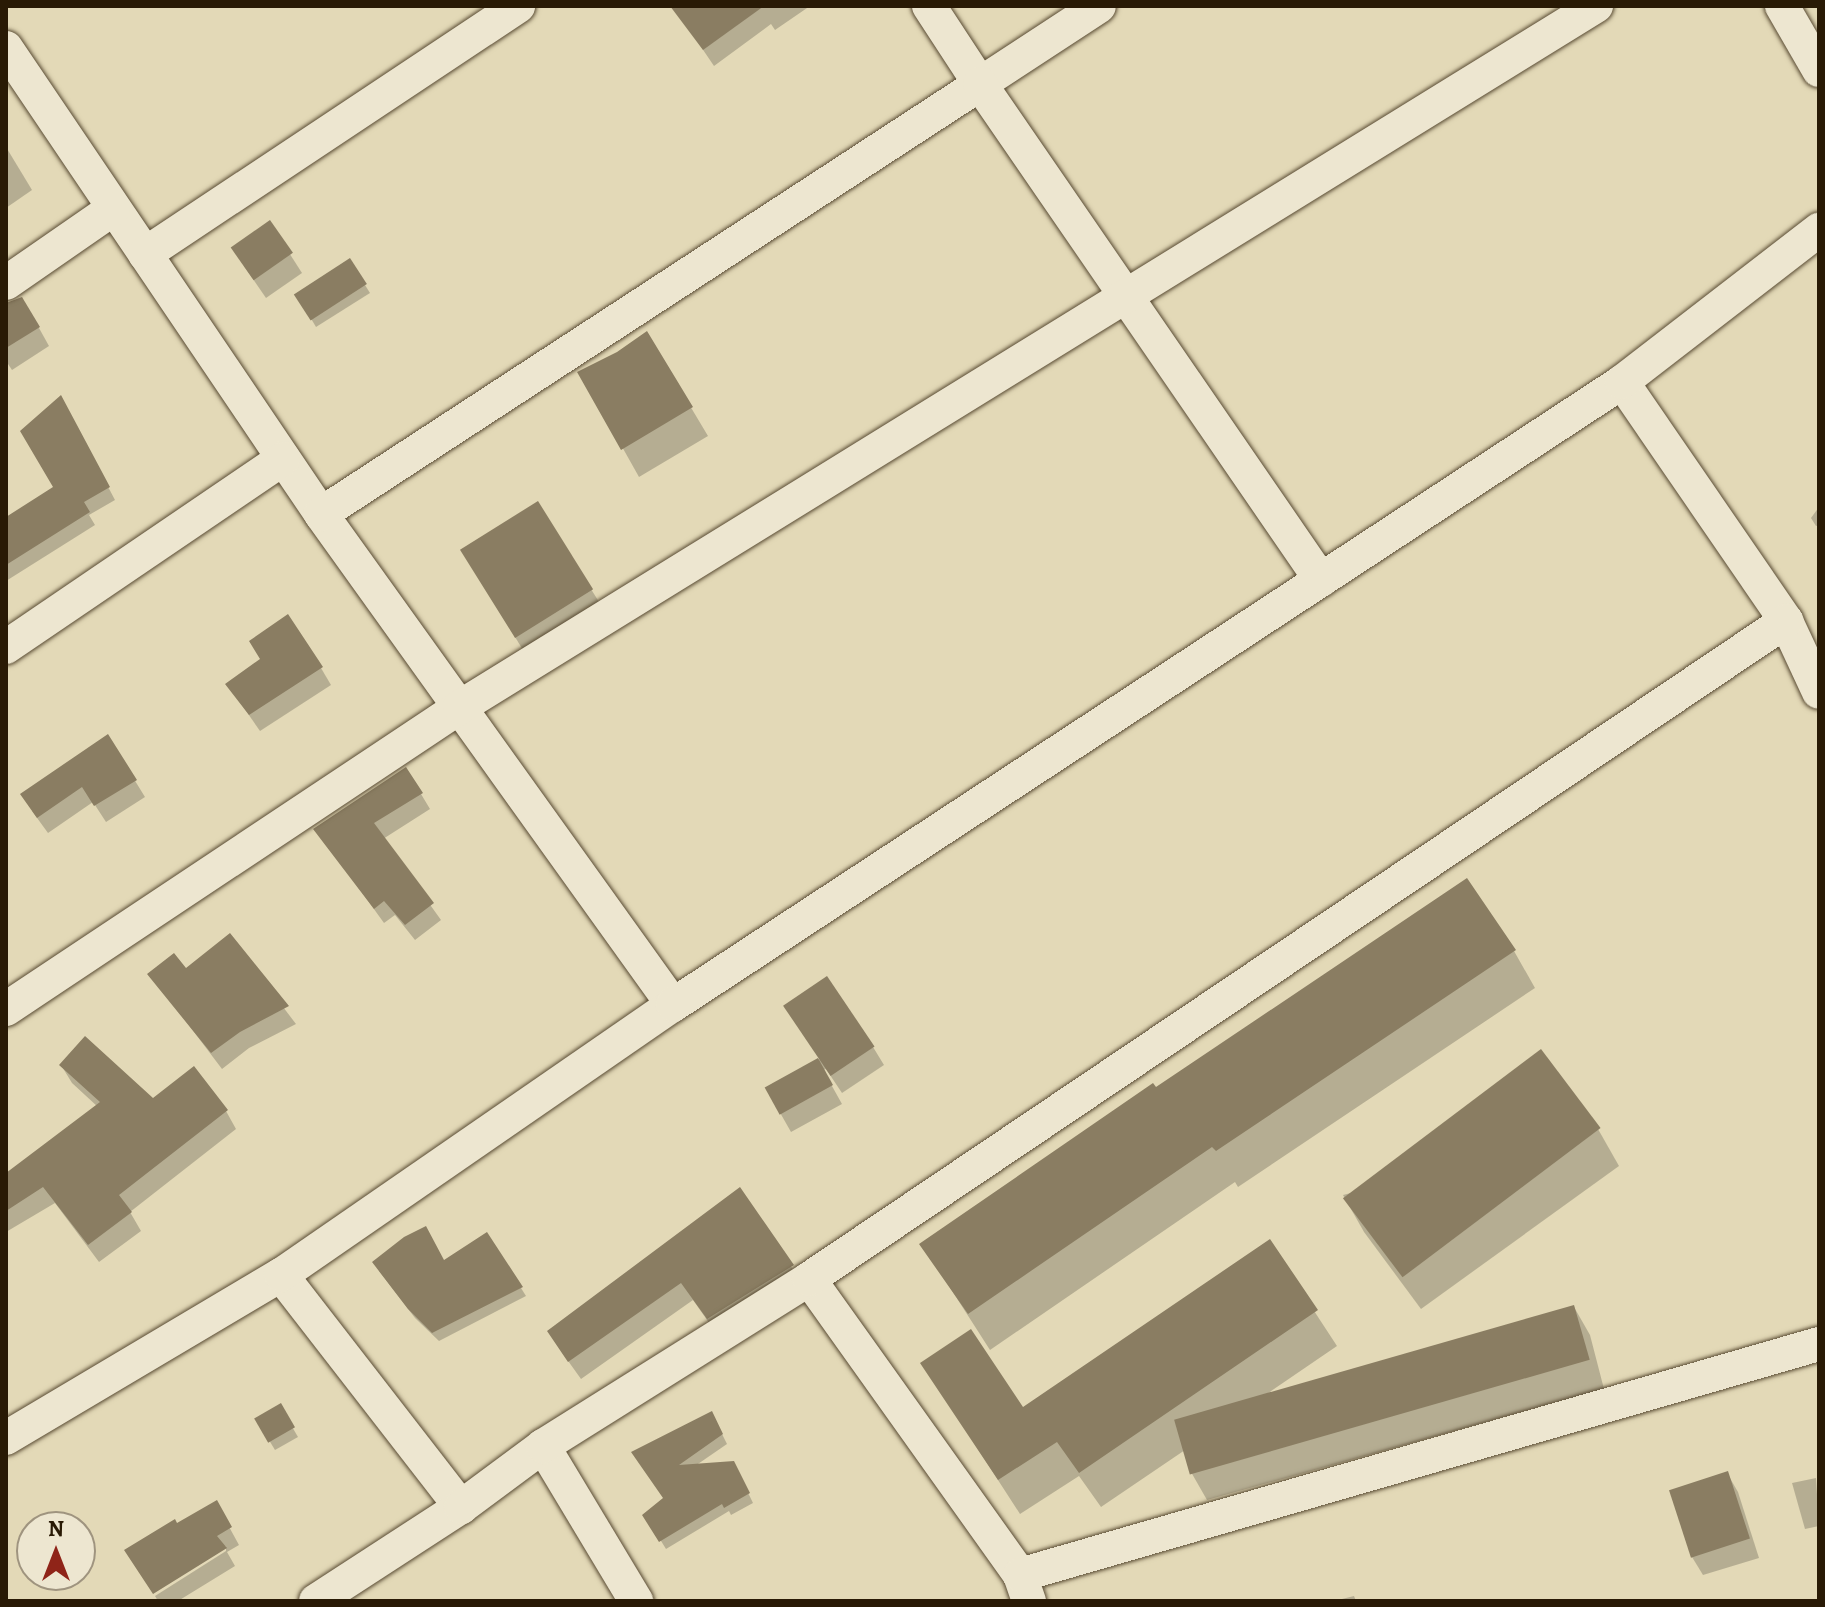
<!DOCTYPE html>
<html>
<head>
<meta charset="utf-8">
<style>
	body { margin:0 }
	#map { position:relative; width:1825px; height:1607px; overflow:hidden; background:#e3d9b7; font-family:Alegreya,serif }
	div>[style] { position:absolute }
	[style*='--x'] { left:calc(var(--x)*1px); top:calc(var(--y)*1px); width:calc(var(--w)*1px); rotate:calc(var(--a)*1deg) }
	.shadow>* { inset:0; background:#0003 }
	.building>* { inset:0; background:#8a7d62; transform-origin:0 0 }
	.roads { filter:drop-shadow(0 0 2px #584a32) drop-shadow(0 0 2px #584a32) }
	.minor>* { height:34px; margin:-17px; padding:0 17px; transform-origin:17px; border-radius:17px; background:#ede6d0 }
	span { translate:-50% -50%; white-space:nowrap; text-align:center; line-height:1.15; -webkit-text-stroke:7px #ede6d0; paint-order:stroke }
	.frame { position:absolute; inset:0; border:8px solid #291a05; pointer-events:none }
	.north { position:absolute; left:16px; top:1511px; width:80px; height:80px; box-sizing:border-box; background:#ede6d0; border:2px solid #9f947f; border-radius:50%; rotate:0deg; font-size:22px; font-weight:700; line-height:32px; text-align:center; color:#291a05 }
	.north::after { content:''; display:block; margin:auto; width:28px; height:36px; background:#8f2418; clip-path:polygon(50% 0,100% 100%,50% 72%,0 100%) }
</style>
</head>
<body>
<div id="map">
	<div class="shadow">
		<div style="clip-path:polygon(682px 6px,810px 6px,775px 30px,771px 24px,714px 66px,676px 10px)"></div>
		<div style="clip-path:polygon(6px 147px,32px 190px,6px 208px)"></div>
		<div style="clip-path:polygon(270px 223px,302px 273px,266px 298px,244px 266px)"></div>
		<div style="clip-path:polygon(365px 285px,370px 293px,316px 327px,297px 295px)"></div>
		<div style="clip-path:polygon(6px 308px,39px 328px,49px 346px,12px 370px,6px 361px)"></div>
		<div style="clip-path:polygon(647px 334px,708px 436px,639px 477px,580px 372px,618px 354px)"></div>
		<div style="clip-path:polygon(67px 409px,115px 500px,89px 515px,95px 525px,6px 581px,6px 530px,56px 487px)"></div>
		<div style="clip-path:polygon(538px 504px,609px 618px,533px 666px,479px 579px)"></div>
		<div style="clip-path:polygon(1819px 507px,1819px 525px,1816px 526px,1811px 518px)"></div>
		<div style="clip-path:polygon(262px 660px,321px 668px,331px 685px,260px 731px,228px 685px)"></div>
		<div style="clip-path:polygon(108px 737px,145px 797px,106px 822px,93px 802px,48px 833px,32px 811px)"></div>
		<div style="clip-path:polygon(406px 769px,430px 809px,383px 839px,441px 920px,415px 940px,395px 915px,384px 923px,316px 829px)"></div>
		<div style="clip-path:polygon(229px 936px,296px 1024px,249px 1048px,222px 1069px,150px 974px,186px 971px)"></div>
		<div style="clip-path:polygon(1514px 951px,1535px 988px,1238px 1187px,1235px 1182px,990px 1350px,922px 1244px,1156px 1090px)"></div>
		<div style="clip-path:polygon(873px 1047px,884px 1065px,842px 1093px,826px 1069px,823px 1070px,842px 1104px,791px 1132px,766px 1088px,820px 1059px)"></div>
		<div style="clip-path:polygon(61px 1065px,153px 1101px,226px 1111px,236px 1129px,130px 1212px,141px 1231px,99px 1262px,55px 1203px,6px 1232px,6px 1171px,8px 1174px,98px 1107px,72px 1083px)"></div>
		<div style="clip-path:polygon(1598px 1129px,1619px 1166px,1421px 1309px,1364px 1232px,1343px 1195px)"></div>
		<div style="clip-path:polygon(739px 1190px,803px 1284px,719px 1337px,693px 1300px,581px 1379px,561px 1351px)"></div>
		<div style="clip-path:polygon(1269px 1242px,1337px 1346px,1261px 1398px,1574px 1307px,1590px 1335px,1604px 1389px,1207px 1500px,1191px 1472px,1185px 1450px,1101px 1507px,1079px 1476px,1020px 1514px,923px 1364px,1023px 1410px)"></div>
		<div style="clip-path:polygon(444px 1263px,521px 1288px,526px 1296px,439px 1341px,415px 1318px,379px 1271px)"></div>
		<div style="clip-path:polygon(280px 1406px,298px 1437px,275px 1450px,261px 1427px)"></div>
		<div style="clip-path:polygon(716px 1422px,727px 1444px,695px 1466px,738px 1472px,753px 1503px,731px 1515px,729px 1511px,666px 1549px,645px 1515px,665px 1499px,639px 1461px)"></div>
		<div style="clip-path:polygon(1727px 1473px,1738px 1492px,1759px 1558px,1703px 1575px,1692px 1557px)"></div>
		<div style="clip-path:polygon(1816px 1478px,1819px 1526px,1805px 1529px,1792px 1483px)"></div>
		<div style="clip-path:polygon(216px 1503px,239px 1545px,227px 1552px,235px 1566px,178px 1601px,158px 1601px,155px 1596px,226px 1551px,226px 1546px,152px 1592px)"></div>
		<div style="clip-path:polygon(1354px 1596px,1356px 1601px,1334px 1601px)"></div>
	</div>
	<div class="building">
		<div style="clip-path:polygon(670px 6px,764px 6px,703px 50px)"></div>
		<div style="left:270px;top:220px;width:40px;height:48px;rotate:55deg"></div>
		<div style="left:350px;top:258px;width:31px;height:67px;rotate:57deg"></div>
		<div style="clip-path:polygon(22px 297px,40px 327px,6px 348px,6px 303px)"></div>
		<div style="clip-path:polygon(647px 331px,693px 407px,621px 450px,577px 372px,617px 352px)"></div>
		<div style="clip-path:polygon(61px 395px,110px 487px,84px 502px,90px 512px,6px 565px,6px 517px,53px 487px,20px 431px)"></div>
		<div style="left:538px;top:501px;width:104px;height:92px;rotate:58deg"></div>
		<div style="clip-path:polygon(288px 614px,323px 667px,249px 715px,225px 684px,260px 659px,249px 641px)"></div>
		<div style="clip-path:polygon(108px 734px,137px 780px,94px 806px,82px 787px,37px 818px,20px 794px)"></div>
		<div style="clip-path:polygon(406px 767px,423px 793px,374px 823px,434px 903px,405px 925px,384px 901px,374px 909px,313px 829px)"></div>
		<div style="clip-path:polygon(1467px 878px,1516px 950px,1216px 1151px,1212px 1147px,968px 1314px,919px 1244px,1153px 1083px,1156px 1087px)"></div>
		<div style="clip-path:polygon(230px 933px,289px 1006px,240px 1032px,211px 1053px,147px 974px,174px 953px,186px 968px)"></div>
		<div style="left:827px;top:976px;width:85px;height:53px;rotate:56deg"></div>
		<div style="clip-path:polygon(85px 1036px,153px 1098px,194px 1066px,228px 1110px,119px 1195px,132px 1212px,88px 1245px,43px 1187px,6px 1211px,6px 1173px,100px 1102px,59px 1065px)"></div>
		<div style="left:1541px;top:1049px;width:99px;height:248px;rotate:53deg"></div>
		<div style="left:818px;top:1058px;width:31px;height:61px;rotate:61deg"></div>
		<div style="clip-path:polygon(740px 1187px,794px 1265px,707px 1319px,681px 1283px,568px 1362px,547px 1331px)"></div>
		<div style="clip-path:polygon(426px 1226px,444px 1260px,487px 1232px,523px 1287px,432px 1333px,408px 1309px,372px 1262px,404px 1237px)"></div>
		<div style="clip-path:polygon(1270px 1239px,1318px 1310px,1079px 1473px,1057px 1442px,998px 1480px,920px 1363px,971px 1329px,1023px 1407px)"></div>
		<div style="left:1574px;top:1305px;width:57px;height:416px;rotate:74deg"></div>
		<div style="left:281px;top:1403px;width:28px;height:31px;rotate:60deg"></div>
		<div style="clip-path:polygon(712px 1411px,723px 1434px,679px 1465px,734px 1461px,750px 1493px,724px 1508px,722px 1504px,659px 1542px,642px 1515px,663px 1498px,631px 1452px)"></div>
		<div style="left:1728px;top:1471px;width:71px;height:62px;rotate:72deg"></div>
		<div style="clip-path:polygon(217px 1500px,232px 1527px,217px 1536px,227px 1548px,153px 1594px,124px 1550px,175px 1519px,177px 1523px)"></div>
	</div>
	<div class="roads">
		<div class="minor">
			<div style="--x:929;--y:6;--w:93;--a:56.8"></div>
			<div style="--x:980;--y:84;--w:142;--a:-33.2"></div>
			<div style="--x:1782;--y:6;--w:74;--a:60"></div>
			<div style="--x:6;--y:48;--w:562;--a:55.94"></div>
			<div style="--x:321;--y:514;--w:604;--a:54.36"></div>
			<div style="--x:145;--y:254;--w:448;--a:-33.6"></div>
			<div style="--x:6;--y:283;--w:130;--a:-34.7"></div>
			<div style="--x:1622;--y:382;--w:290;--a:55.5"></div>
			<div style="--x:1786;--y:621;--w:78;--a:65.1"></div>
			<div style="--x:321;--y:514;--w:787;--a:-33.12"></div>
			<div style="--x:980;--y:84;--w:602;--a:55.49"></div>
			<div style="--x:6;--y:647;--w:335;--a:-34.2"></div>
			<div style="--x:6;--y:1009;--w:545;--a:-33.63"></div>
			<div style="--x:460;--y:707;--w:1335;--a:-31.68"></div>
			<div style="--x:281;--y:1275;--w:294;--a:52.2"></div>
			<div style="--x:809;--y:1279;--w:364;--a:54.5"></div>
			<div style="--x:1020;--y:1575;--w:28;--a:71"></div>
			<div style="--x:6;--y:1438;--w:320;--a:-30.7"></div>
			<div style="--x:281;--y:1275;--w:476;--a:-34.6"></div>
			<div style="--x:673;--y:1005;--w:1135;--a:-33.28"></div>
			<div style="--x:1622;--y:382;--w:249;--a:-37.7"></div>
			<div style="--x:543;--y:1446;--w:181;--a:59"></div>
			<div style="--x:1020;--y:1575;--w:832;--a:-16.13"></div>
			<div style="--x:316;--y:1601;--w:173;--a:-33"></div>
			<div style="--x:461;--y:1507;--w:102;--a:-36.6"></div>
			<div style="--x:543;--y:1446;--w:314;--a:-32.1"></div>
			<div style="--x:809;--y:1279;--w:1178;--a:-33.96"></div>
		</div>
	</div>
	<div class="frame"></div>
	<div class="north">N</div>
</div>
</body>
</html>
